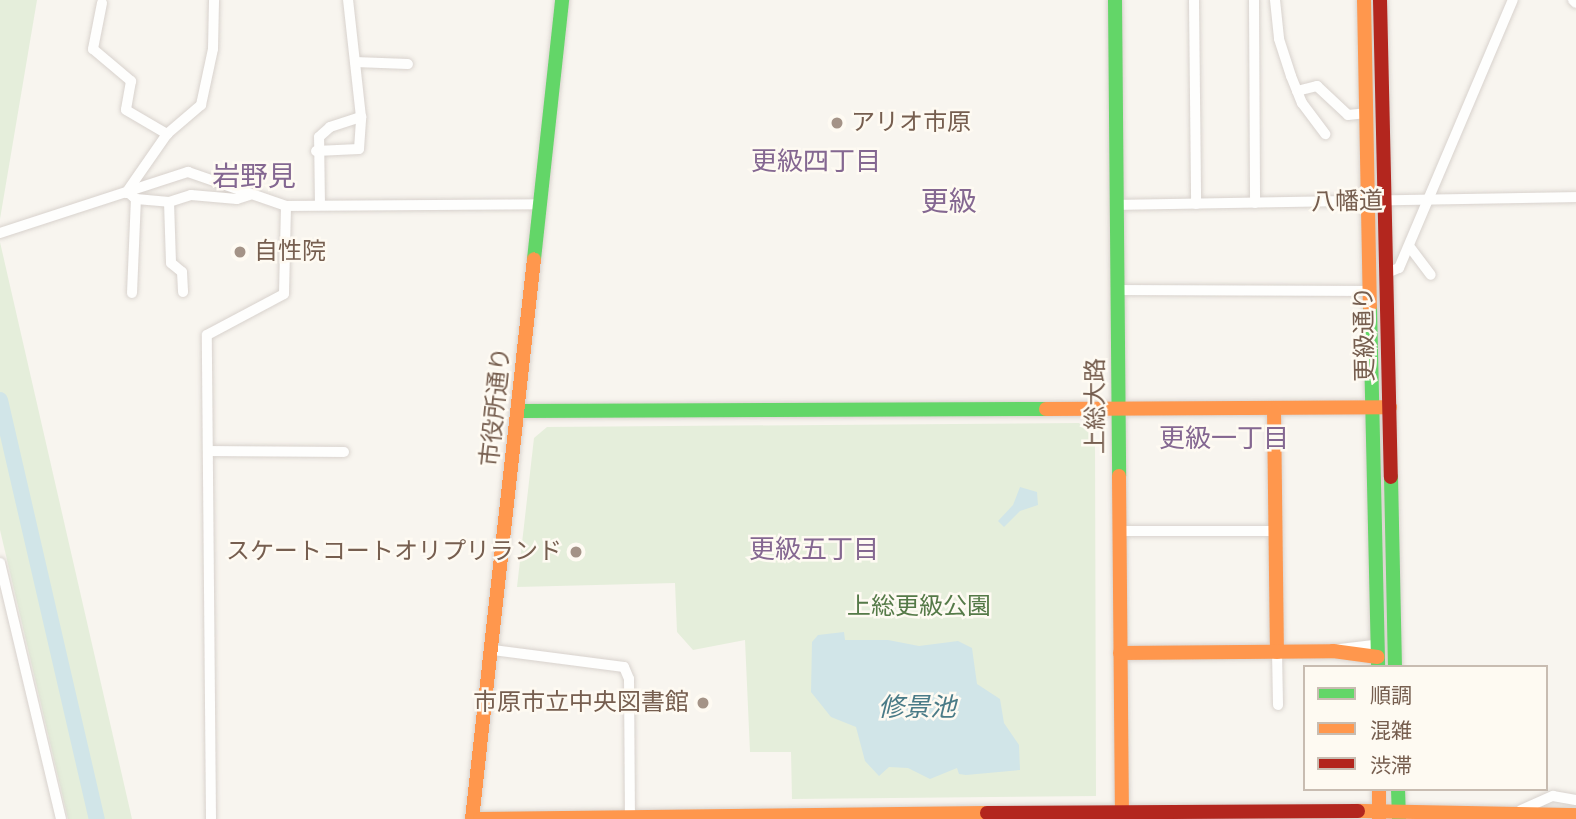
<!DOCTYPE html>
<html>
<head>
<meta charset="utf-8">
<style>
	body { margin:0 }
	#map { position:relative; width:1576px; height:819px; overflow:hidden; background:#f8f5ef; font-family:"Fira Sans Condensed","Noto Sans JP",sans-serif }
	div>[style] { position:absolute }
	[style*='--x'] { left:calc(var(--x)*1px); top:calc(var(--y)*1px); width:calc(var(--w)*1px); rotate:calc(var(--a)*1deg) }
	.green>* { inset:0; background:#e5eedb }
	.water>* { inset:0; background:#d1e5e8 }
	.river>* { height:16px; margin:-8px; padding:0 8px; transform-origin:8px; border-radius:8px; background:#d1e5e8 }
	.roads { filter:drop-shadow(0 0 2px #d8d2cd) drop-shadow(0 0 2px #d8d2cd) }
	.street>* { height:10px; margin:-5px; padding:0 5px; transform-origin:5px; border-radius:5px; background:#fefefd }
	.fast>* { height:14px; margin:-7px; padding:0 7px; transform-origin:7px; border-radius:7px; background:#63d668 }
	.slow>* { height:14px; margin:-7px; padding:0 7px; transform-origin:7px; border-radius:7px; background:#ff974d }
	.jam>* { height:14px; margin:-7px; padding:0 7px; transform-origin:7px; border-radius:7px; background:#b3261e }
	.dots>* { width:19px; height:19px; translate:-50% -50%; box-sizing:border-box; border:4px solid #fefaf2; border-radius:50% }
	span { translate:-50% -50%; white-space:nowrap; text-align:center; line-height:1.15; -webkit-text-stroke:5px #fefaf2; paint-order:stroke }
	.poi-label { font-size:24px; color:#765e4f }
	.left { translate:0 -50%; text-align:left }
	.right { translate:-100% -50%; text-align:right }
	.street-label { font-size:24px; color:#765e4f }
	.park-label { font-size:24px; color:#557a48 }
	.neighbourhood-label { font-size:26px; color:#846791 }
	.water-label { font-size:26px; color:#4a7b87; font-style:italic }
	.quarter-label { font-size:28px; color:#846791 }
	.legend { position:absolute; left:1303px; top:665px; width:245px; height:126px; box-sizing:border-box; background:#fefaf2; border:2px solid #c8bcb1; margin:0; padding:9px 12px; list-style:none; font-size:21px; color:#765e4f }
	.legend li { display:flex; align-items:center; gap:14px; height:35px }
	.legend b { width:35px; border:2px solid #c8bcb1 }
</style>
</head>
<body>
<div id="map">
	<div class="green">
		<div style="clip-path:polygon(0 0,37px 0,0 219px)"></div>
		<div style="clip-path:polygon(0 242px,132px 819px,68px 819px,0 530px)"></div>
		<div style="clip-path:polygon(1079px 423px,1095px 437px,1096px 796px,792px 799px,791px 752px,750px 752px,745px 640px,693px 650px,677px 632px,675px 583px,517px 587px,534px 438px,547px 427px)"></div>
	</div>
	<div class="water">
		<div style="clip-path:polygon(1020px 487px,1037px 492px,1038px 505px,1020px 511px,1004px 527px,998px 521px,1013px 505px)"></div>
		<div style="clip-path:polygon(844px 632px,845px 640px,888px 640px,919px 646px,958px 641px,972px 648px,977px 684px,1000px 699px,1004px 723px,1019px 745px,1020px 770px,966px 775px,959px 774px,957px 768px,930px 779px,908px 768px,889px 767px,879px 776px,865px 761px,856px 727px,831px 717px,811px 692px,812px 642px,818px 635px)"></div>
	</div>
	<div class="river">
		<div style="--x:0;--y:400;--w:430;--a:77"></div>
	</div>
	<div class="roads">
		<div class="street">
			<div style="--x:1194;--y:0;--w:204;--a:89.4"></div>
			<div style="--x:1254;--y:0;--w:203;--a:89.7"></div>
			<div style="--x:1275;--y:0;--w:39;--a:84"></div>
			<div style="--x:1279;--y:39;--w:39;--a:72"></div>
			<div style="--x:1291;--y:76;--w:29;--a:68"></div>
			<div style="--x:1302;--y:103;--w:39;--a:53"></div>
			<div style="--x:1573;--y:0;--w:4;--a:45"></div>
			<div style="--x:102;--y:3;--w:47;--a:101.1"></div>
			<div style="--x:93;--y:49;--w:50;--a:40.1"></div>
			<div style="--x:131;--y:81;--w:29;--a:100"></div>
			<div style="--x:126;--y:110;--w:48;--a:30.3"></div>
			<div style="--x:355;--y:62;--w:53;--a:2.2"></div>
			<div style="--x:1297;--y:91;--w:21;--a:-14"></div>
			<div style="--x:1317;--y:86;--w:42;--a:43.1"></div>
			<div style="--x:1348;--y:115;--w:18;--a:-6"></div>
			<div style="--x:316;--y:151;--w:43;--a:-2.7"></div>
			<div style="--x:359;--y:149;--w:32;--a:-86"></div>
			<div style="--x:126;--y:193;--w:72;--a:-55.2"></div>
			<div style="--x:167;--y:134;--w:45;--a:-40.5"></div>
			<div style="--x:201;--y:105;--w:57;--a:-77.9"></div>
			<div style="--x:213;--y:49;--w:49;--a:-88.8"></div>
			<div style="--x:129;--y:193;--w:9;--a:41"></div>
			<div style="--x:136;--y:199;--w:33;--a:5"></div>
			<div style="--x:169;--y:202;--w:23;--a:-18"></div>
			<div style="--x:191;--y:195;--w:46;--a:5"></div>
			<div style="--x:237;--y:199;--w:13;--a:-18"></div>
			<div style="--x:169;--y:202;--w:61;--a:88.1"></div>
			<div style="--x:171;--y:263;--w:14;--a:39"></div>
			<div style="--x:182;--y:272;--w:20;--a:87"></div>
			<div style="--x:320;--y:205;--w:68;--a:-90.8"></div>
			<div style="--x:319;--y:137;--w:15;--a:-42"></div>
			<div style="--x:330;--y:127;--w:33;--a:-18"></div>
			<div style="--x:361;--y:117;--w:118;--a:-96.3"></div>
			<div style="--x:1117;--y:205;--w:459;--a:-1"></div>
			<div style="--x:0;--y:233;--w:198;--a:-18"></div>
			<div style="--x:188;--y:172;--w:104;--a:19.1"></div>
			<div style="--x:286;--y:206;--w:255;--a:-0.4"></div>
			<div style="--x:1409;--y:246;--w:36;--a:53"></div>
			<div style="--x:1387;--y:273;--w:13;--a:-23"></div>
			<div style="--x:1399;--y:268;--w:291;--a:-67"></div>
			<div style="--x:1118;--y:290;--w:253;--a:0.2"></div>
			<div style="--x:132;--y:293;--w:94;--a:-87.6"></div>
			<div style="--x:208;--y:451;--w:136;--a:0.4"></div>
			<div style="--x:1119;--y:531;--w:156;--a:0"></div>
			<div style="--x:0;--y:563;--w:263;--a:76.6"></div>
			<div style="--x:1340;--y:649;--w:38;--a:-7"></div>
			<div style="--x:493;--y:650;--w:132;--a:7.4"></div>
			<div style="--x:624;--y:667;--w:13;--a:67"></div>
			<div style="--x:629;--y:679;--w:138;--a:89.6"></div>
			<div style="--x:1277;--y:652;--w:53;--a:88.9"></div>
			<div style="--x:1521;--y:810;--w:35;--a:-24"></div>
			<div style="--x:1553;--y:796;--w:23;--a:10"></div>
			<div style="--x:211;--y:819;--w:484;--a:-90.5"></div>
			<div style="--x:207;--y:335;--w:87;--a:-28"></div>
			<div style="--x:284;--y:294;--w:88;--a:-88.7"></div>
		</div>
		<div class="fast">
			<div style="--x:1115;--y:0;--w:476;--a:89.5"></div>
			<div style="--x:534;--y:259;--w:261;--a:-83.8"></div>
			<div style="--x:1370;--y:307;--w:360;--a:88.7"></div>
			<div style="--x:518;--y:411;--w:528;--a:-0.22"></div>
			<div style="--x:1391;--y:477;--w:190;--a:88.8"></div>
			<div style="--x:1398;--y:789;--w:30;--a:88"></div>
		</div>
		<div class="slow">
			<div style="--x:1364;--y:0;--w:307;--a:88.9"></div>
			<div style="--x:1046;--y:409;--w:344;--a:-0.3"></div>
			<div style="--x:1274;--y:410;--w:242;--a:89.3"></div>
			<div style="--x:1119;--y:476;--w:343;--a:89.5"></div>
			<div style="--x:1120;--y:653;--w:213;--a:-0.5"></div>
			<div style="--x:1333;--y:651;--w:45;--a:7.6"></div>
			<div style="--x:1379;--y:789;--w:30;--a:90"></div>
			<div style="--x:1358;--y:811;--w:218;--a:1.1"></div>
			<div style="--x:472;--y:819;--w:563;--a:-83.68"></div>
			<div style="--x:480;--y:819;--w:507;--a:-0.68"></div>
		</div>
		<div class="jam">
			<div style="--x:1380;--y:0;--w:477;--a:88.7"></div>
			<div style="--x:987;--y:813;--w:371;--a:-0.3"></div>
		</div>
	</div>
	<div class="dots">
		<div style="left:837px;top:123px;background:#a49387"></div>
		<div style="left:240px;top:252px;background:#a49387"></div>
		<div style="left:576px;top:552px;background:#a49387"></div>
		<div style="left:703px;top:703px;background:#a49387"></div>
	</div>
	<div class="poi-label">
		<span class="left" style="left:851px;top:123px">アリオ市原</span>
		<span class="left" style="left:254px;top:252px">自性院</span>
		<span class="right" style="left:562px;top:552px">スケートコートオリプリランド</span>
		<span class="right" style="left:689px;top:703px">市原市立中央図書館</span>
	</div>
	<div class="street-label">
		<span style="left:1347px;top:202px;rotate:-1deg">八幡道</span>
		<span style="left:1365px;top:334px;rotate:-91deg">更級通り</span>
		<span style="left:1096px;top:406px;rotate:-90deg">上総大路</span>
		<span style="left:496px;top:407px;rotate:-84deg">市役所通り</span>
	</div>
	<div class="park-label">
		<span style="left:919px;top:607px">上総更級公園</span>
	</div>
	<div class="neighbourhood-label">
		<span style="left:816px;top:162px">更級四丁目</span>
		<span style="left:1224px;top:439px">更級一丁目</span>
		<span style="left:814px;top:550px">更級五丁目</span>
	</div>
	<div class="water-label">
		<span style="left:917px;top:708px">修景池</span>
	</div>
	<div class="quarter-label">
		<span style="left:254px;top:177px">岩野見</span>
		<span style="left:949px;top:202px">更級</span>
	</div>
	<ul class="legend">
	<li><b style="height:9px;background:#63d668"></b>順調</li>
	<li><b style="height:9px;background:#ff974d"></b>混雑</li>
	<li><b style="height:9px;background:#b3261e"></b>渋滞</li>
	</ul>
</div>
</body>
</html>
